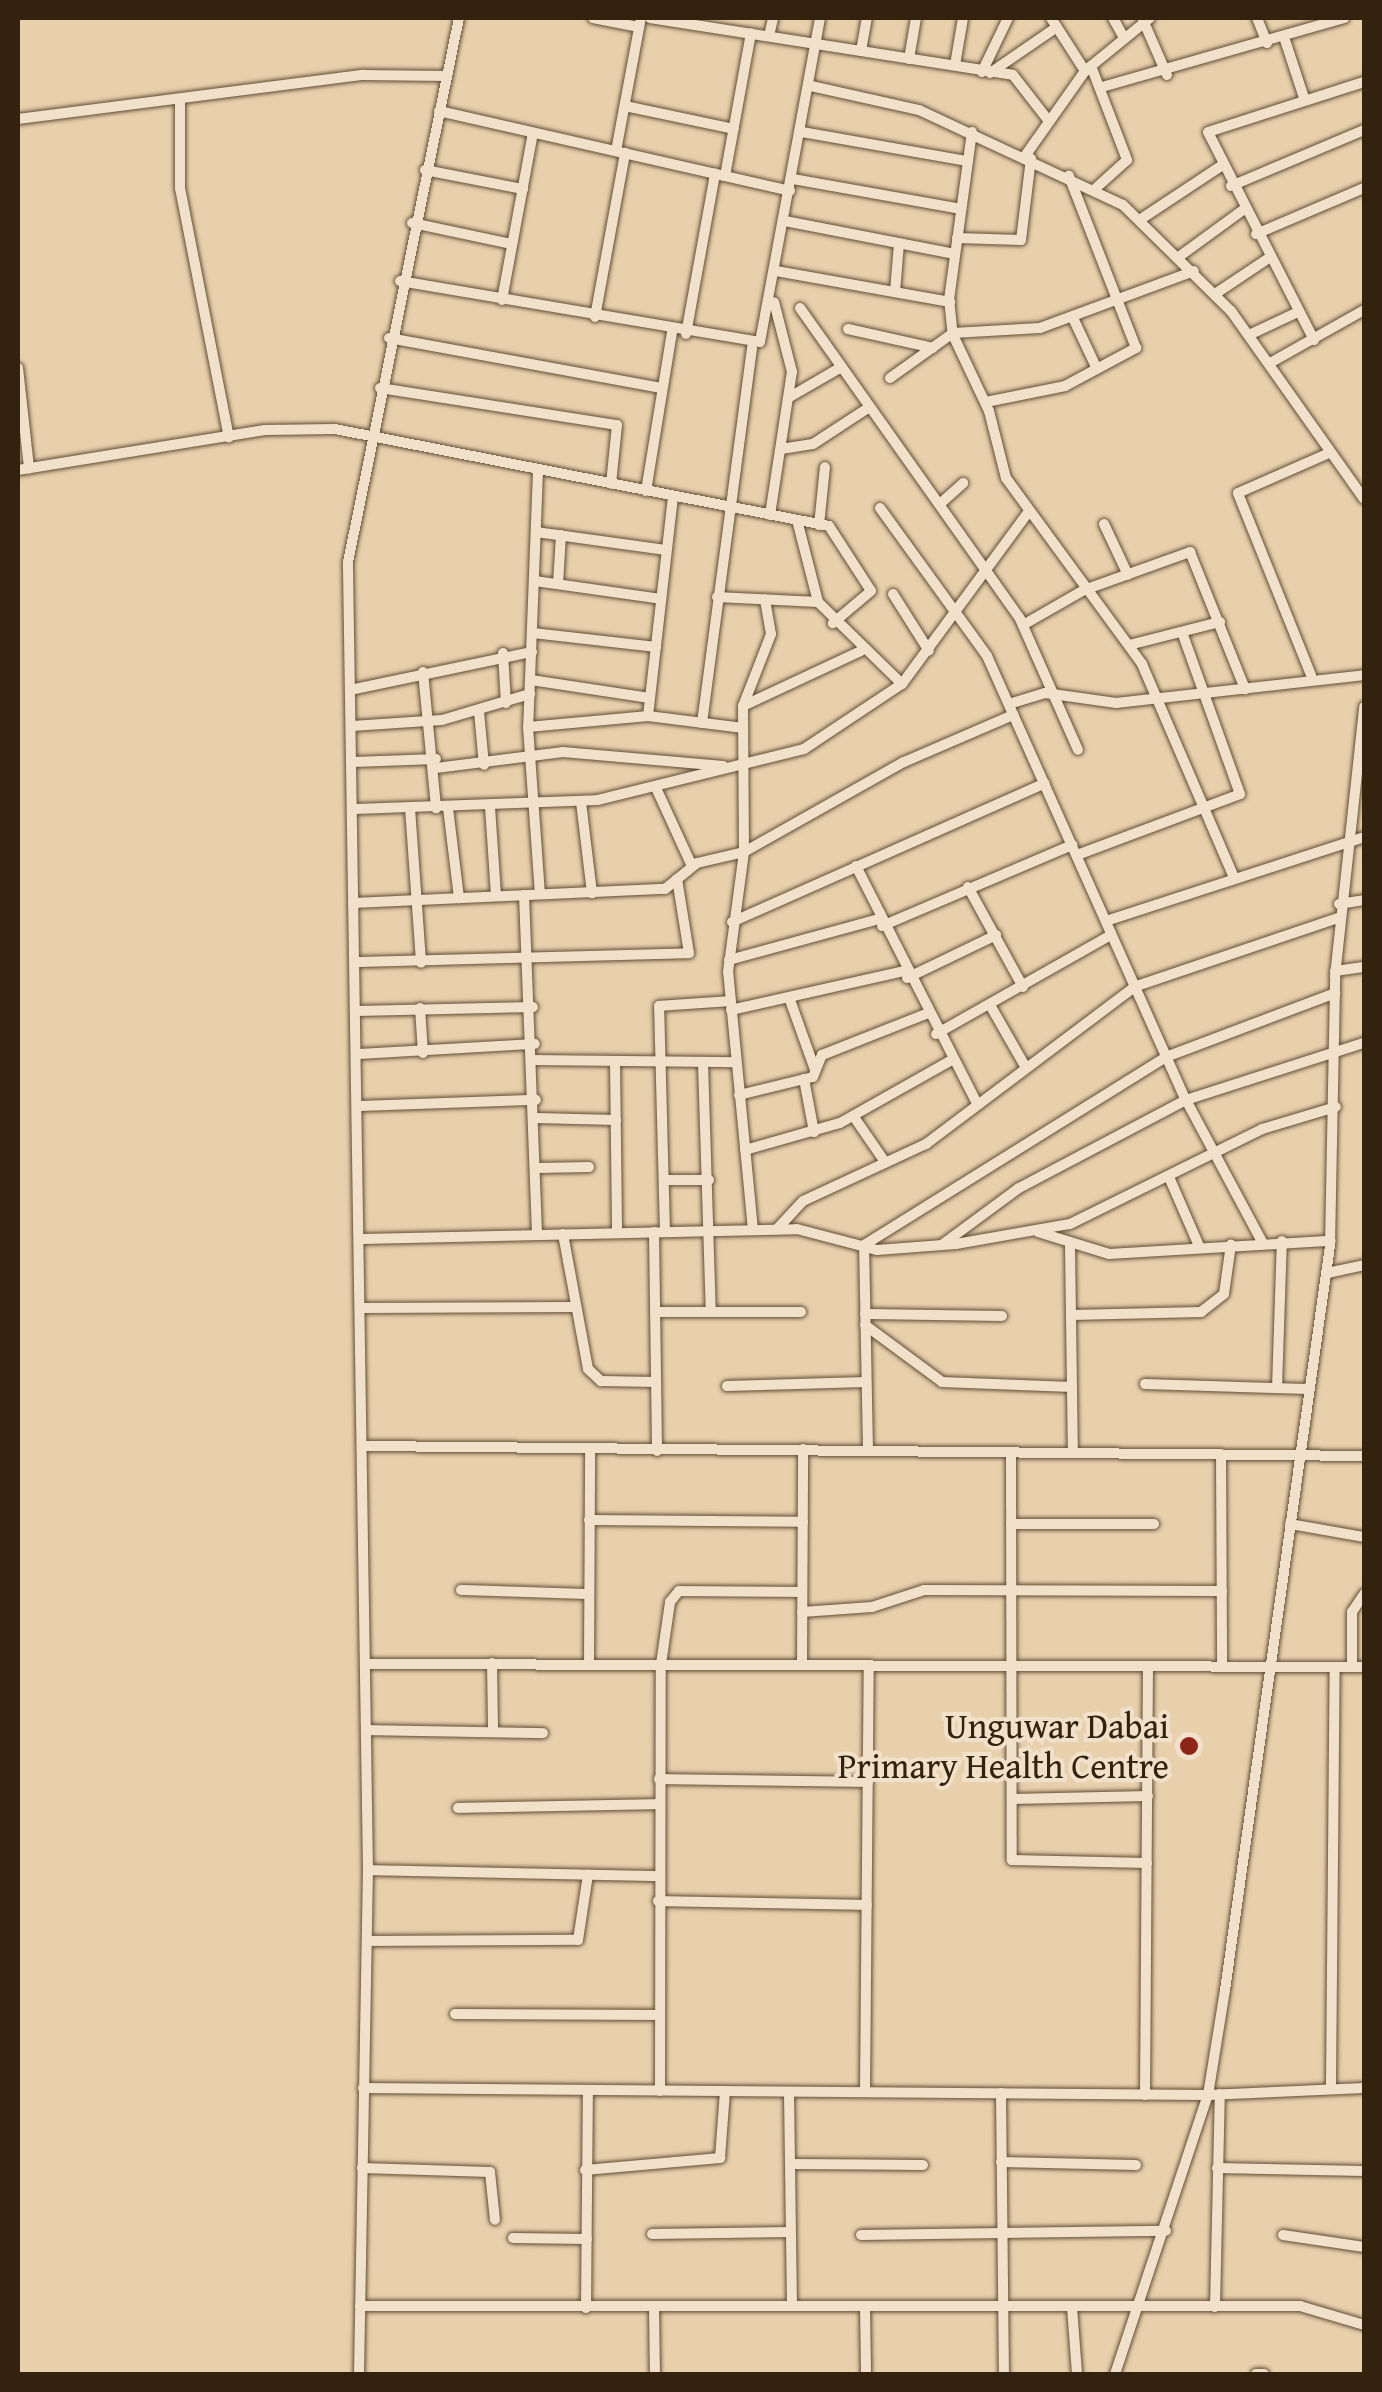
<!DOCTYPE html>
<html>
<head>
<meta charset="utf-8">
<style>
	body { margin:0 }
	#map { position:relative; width:1382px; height:2392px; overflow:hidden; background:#e9d0ad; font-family:"Gentium Book Plus",serif }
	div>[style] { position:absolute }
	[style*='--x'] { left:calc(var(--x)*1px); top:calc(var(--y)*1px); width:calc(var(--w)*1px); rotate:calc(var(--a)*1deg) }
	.roads { filter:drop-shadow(0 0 2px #604e36) drop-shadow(0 0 2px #604e36) }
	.street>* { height:10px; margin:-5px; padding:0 5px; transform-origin:5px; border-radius:5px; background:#f1e0ca }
	.dots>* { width:28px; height:28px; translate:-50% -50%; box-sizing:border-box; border:5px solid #f1e0ca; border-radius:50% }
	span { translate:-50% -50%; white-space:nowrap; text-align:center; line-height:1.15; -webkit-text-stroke:8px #f1e0ca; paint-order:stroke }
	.poi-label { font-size:35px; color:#33230e }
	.right { translate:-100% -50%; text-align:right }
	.frame { position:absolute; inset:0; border:20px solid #33230e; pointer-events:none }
</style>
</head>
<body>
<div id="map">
	<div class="roads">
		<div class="street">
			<div style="--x:593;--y:18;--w:47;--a:11.1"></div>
			<div style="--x:650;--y:18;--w:367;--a:8.9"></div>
			<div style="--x:1013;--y:75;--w:57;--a:52.1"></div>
			<div style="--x:1051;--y:18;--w:63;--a:57.3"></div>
			<div style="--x:1113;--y:18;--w:21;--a:61"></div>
			<div style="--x:1257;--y:18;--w:27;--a:68"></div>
			<div style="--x:1143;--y:20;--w:60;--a:66.4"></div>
			<div style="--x:769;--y:36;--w:18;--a:-77"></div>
			<div style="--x:1284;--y:37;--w:64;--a:71.8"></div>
			<div style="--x:861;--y:51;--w:34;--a:-80"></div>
			<div style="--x:909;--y:59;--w:42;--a:-80.3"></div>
			<div style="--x:955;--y:65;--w:48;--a:-80.3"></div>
			<div style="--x:1091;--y:66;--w:101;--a:69"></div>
			<div style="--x:1127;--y:160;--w:42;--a:137.9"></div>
			<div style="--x:982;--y:72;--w:60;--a:-64.3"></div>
			<div style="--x:990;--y:73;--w:81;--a:-34.5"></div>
			<div style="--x:811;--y:86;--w:111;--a:12.5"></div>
			<div style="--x:919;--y:110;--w:225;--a:25"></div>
			<div style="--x:1123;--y:205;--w:151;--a:44.5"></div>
			<div style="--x:1231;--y:311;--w:230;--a:54.7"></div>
			<div style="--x:1102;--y:87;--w:252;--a:-15.9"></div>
			<div style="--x:180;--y:101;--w:87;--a:90"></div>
			<div style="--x:180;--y:188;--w:254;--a:78.9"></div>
			<div style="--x:625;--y:106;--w:111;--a:11.9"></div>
			<div style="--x:439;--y:111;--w:360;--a:12.8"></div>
			<div style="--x:18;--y:119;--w:348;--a:-7.3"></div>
			<div style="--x:363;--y:75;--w:84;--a:0.7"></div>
			<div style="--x:802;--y:132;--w:168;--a:10"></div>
			<div style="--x:972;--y:132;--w:169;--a:97.8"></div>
			<div style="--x:949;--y:299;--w:36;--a:84"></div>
			<div style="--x:953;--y:335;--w:84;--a:64.7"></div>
			<div style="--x:989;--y:411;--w:69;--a:75.8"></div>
			<div style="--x:1006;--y:478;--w:230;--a:53.8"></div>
			<div style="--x:1142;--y:664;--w:233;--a:66.7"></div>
			<div style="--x:616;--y:151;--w:135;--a:-79.4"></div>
			<div style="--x:1025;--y:156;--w:104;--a:-54.8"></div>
			<div style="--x:1085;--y:71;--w:84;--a:-39.2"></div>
			<div style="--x:425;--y:170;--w:100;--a:11"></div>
			<div style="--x:725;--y:176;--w:145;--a:-79.7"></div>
			<div style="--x:793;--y:179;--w:171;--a:10.1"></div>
			<div style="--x:1231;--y:186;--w:144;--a:-22.8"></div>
			<div style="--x:1141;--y:219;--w:96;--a:-33.5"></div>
			<div style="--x:785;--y:221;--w:173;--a:11"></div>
			<div style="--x:412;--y:223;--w:102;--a:11.9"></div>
			<div style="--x:1256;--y:234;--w:117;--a:-23.1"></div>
			<div style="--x:957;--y:238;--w:64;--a:1.8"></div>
			<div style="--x:1021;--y:240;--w:82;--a:-83"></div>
			<div style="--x:1180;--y:256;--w:78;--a:-36.1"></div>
			<div style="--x:776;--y:271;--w:177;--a:10.1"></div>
			<div style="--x:400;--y:281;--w:365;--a:9.6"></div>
			<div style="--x:760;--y:342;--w:330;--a:-79.5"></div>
			<div style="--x:895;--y:292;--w:49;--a:-85.3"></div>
			<div style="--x:1215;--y:294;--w:65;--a:-33.7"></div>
			<div style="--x:502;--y:300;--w:170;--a:-79.5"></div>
			<div style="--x:800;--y:308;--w:381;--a:54.7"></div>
			<div style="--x:1020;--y:619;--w:143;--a:66.1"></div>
			<div style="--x:595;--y:317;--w:167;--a:-79.6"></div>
			<div style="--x:1073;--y:318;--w:56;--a:64.8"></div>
			<div style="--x:848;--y:329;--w:87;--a:12.6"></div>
			<div style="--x:686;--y:334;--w:163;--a:-79.7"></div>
			<div style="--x:1249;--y:335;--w:54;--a:-25.1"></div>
			<div style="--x:389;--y:338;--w:277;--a:10.4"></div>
			<div style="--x:1314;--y:340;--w:233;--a:-117"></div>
			<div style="--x:1208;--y:132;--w:164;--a:-17.8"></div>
			<div style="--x:1270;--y:363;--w:108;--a:-29.4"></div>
			<div style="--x:18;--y:368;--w:101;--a:83.7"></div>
			<div style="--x:890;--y:378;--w:77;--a:-35.5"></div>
			<div style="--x:953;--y:333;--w:87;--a:-3.3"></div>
			<div style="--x:1040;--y:328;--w:164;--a:-20.3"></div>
			<div style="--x:380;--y:388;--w:240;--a:8.9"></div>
			<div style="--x:617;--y:425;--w:59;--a:95.8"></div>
			<div style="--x:788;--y:398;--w:58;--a:-30.1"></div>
			<div style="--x:986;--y:402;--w:81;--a:-11.4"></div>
			<div style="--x:1065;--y:386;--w:81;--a:-28.2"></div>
			<div style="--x:1136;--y:348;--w:185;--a:-111.3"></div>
			<div style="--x:781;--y:449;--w:32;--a:-9"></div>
			<div style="--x:813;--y:444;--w:66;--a:-33.2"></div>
			<div style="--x:18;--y:470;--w:250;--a:-9.2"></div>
			<div style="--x:265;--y:430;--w:70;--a:-0.8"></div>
			<div style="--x:335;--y:429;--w:503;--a:11.11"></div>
			<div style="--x:829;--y:526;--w:77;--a:57.1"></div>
			<div style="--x:871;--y:591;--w:50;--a:139.9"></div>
			<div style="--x:538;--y:471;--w:256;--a:92.2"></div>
			<div style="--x:528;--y:727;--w:167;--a:85.9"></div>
			<div style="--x:646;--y:491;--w:161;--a:-80.7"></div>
			<div style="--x:941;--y:503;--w:30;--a:-42"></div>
			<div style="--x:880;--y:508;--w:183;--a:54.1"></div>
			<div style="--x:987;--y:656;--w:487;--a:65.9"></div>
			<div style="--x:1186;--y:1100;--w:161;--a:61.8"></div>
			<div style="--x:770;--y:515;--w:145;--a:-81.3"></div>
			<div style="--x:792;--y:372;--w:72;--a:-104.4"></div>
			<div style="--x:797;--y:520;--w:85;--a:75.6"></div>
			<div style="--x:818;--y:602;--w:117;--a:44.3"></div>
			<div style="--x:1104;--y:524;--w:56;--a:64.8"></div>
			<div style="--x:819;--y:525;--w:58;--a:-84.1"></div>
			<div style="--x:536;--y:532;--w:131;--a:7.9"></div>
			<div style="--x:535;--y:581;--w:127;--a:8.1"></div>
			<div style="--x:558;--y:584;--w:49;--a:-86.5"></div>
			<div style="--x:893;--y:594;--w:67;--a:57.7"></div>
			<div style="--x:717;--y:597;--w:101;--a:2.8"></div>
			<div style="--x:1023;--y:625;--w:70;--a:-29.8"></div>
			<div style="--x:1084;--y:590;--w:113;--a:-19.7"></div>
			<div style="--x:1190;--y:552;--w:148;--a:68.1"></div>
			<div style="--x:533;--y:633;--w:124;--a:6.5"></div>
			<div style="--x:1129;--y:645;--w:94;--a:-14.2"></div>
			<div style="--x:503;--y:653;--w:50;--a:86.6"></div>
			<div style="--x:423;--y:672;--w:137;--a:84.5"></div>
			<div style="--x:1311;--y:675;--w:196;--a:-111.9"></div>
			<div style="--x:1238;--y:493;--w:97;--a:-23.7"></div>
			<div style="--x:531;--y:680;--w:120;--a:8.6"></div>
			<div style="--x:350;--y:690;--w:186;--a:-11.8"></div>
			<div style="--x:1009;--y:704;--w:38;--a:-17"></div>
			<div style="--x:1045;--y:693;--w:72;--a:8"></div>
			<div style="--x:1116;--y:703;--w:250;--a:-6.4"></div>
			<div style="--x:743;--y:706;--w:130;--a:-25"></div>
			<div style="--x:479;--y:712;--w:53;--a:84.6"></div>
			<div style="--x:648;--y:716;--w:221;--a:-83.5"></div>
			<div style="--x:702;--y:723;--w:379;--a:-82.4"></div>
			<div style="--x:352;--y:726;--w:90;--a:-3.8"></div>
			<div style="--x:442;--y:720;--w:92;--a:-16.5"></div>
			<div style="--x:528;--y:727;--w:121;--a:-5.2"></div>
			<div style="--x:648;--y:716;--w:96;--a:7.2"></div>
			<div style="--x:353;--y:762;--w:83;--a:-2.1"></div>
			<div style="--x:436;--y:768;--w:128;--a:-7.2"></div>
			<div style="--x:563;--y:752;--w:161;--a:5"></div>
			<div style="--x:657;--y:790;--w:84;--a:65.3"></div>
			<div style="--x:581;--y:802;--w:92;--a:83.1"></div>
			<div style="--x:490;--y:807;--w:89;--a:86.1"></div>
			<div style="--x:410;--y:808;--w:155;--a:85.9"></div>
			<div style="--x:448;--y:808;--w:91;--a:83"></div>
			<div style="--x:354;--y:809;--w:244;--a:-2.1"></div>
			<div style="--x:598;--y:800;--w:212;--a:-13.9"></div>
			<div style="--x:804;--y:749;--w:118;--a:-33.6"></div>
			<div style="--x:902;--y:684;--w:211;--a:-53.7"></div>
			<div style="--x:1077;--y:855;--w:174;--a:-20.5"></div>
			<div style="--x:1240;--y:794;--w:172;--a:-109.7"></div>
			<div style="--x:856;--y:866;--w:268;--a:63"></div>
			<div style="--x:968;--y:887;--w:114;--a:61.2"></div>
			<div style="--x:524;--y:895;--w:340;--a:87.8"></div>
			<div style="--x:353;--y:903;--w:312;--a:-2.6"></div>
			<div style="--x:665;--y:889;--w:41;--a:-39.1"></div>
			<div style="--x:697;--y:863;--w:48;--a:-13.2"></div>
			<div style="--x:744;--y:852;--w:184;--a:-29.4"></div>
			<div style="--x:904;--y:762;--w:119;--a:-23.3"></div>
			<div style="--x:1339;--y:904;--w:25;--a:-9"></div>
			<div style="--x:1106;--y:921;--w:271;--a:-18"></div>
			<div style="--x:732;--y:922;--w:342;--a:-23.9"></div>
			<div style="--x:882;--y:926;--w:207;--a:-23.1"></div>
			<div style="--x:729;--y:960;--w:156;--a:-15.3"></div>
			<div style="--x:355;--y:962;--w:334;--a:-1.5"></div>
			<div style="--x:689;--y:953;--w:75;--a:-99.2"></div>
			<div style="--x:1335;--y:971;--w:29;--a:-8"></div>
			<div style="--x:907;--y:978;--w:99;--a:-25.8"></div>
			<div style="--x:790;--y:1000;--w:74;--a:70.3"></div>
			<div style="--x:990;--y:1005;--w:70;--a:60.2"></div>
			<div style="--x:420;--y:1008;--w:45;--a:86.2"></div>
			<div style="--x:731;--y:1010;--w:177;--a:-12.7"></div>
			<div style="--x:357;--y:1011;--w:176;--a:-1.3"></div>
			<div style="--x:936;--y:1034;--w:201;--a:-29.5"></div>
			<div style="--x:359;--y:1054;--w:176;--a:-3.3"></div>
			<div style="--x:535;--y:1060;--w:201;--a:0.6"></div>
			<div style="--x:615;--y:1062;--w:171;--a:89.3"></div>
			<div style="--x:703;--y:1063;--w:249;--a:88.2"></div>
			<div style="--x:804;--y:1079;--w:54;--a:79.3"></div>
			<div style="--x:739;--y:1095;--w:76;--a:-13.7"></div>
			<div style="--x:813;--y:1077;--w:24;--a:-68"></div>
			<div style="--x:822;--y:1055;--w:112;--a:-21.5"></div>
			<div style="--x:360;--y:1106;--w:176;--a:-2"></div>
			<div style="--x:854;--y:1117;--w:55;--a:55.4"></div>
			<div style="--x:536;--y:1118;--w:80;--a:1.4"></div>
			<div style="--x:745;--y:1150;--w:99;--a:-15.9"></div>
			<div style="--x:840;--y:1123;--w:126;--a:-29.4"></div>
			<div style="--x:537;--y:1168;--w:52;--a:-1.1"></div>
			<div style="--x:1169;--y:1177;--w:75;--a:66.5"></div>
			<div style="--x:665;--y:1180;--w:44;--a:0"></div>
			<div style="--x:777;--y:1229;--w:38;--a:-47"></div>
			<div style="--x:803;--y:1201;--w:136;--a:-24.9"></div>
			<div style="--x:926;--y:1144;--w:261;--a:-37"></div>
			<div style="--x:1134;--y:987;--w:215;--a:-18.7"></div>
			<div style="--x:753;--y:1230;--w:259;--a:-95.5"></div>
			<div style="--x:728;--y:972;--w:121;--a:-82.4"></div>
			<div style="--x:744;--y:852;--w:146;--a:-90.4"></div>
			<div style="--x:743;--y:706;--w:77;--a:-68.7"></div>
			<div style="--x:771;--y:634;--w:35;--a:-100"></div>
			<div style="--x:654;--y:1232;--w:219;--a:89.2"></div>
			<div style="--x:665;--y:1232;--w:226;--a:-91.5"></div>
			<div style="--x:659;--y:1006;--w:71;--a:-4"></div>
			<div style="--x:1038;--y:1232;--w:74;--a:17.2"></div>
			<div style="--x:1109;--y:1254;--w:222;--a:-3.4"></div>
			<div style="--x:563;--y:1234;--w:137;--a:79.5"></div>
			<div style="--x:588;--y:1369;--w:18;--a:43"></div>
			<div style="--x:601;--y:1381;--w:55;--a:1"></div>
			<div style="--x:363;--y:1239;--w:434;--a:-1.3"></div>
			<div style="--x:797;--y:1229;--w:83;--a:14.7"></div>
			<div style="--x:877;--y:1250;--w:79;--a:-4.3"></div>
			<div style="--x:956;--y:1244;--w:116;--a:-10"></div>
			<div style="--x:1070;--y:1224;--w:214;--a:-26.3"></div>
			<div style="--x:1262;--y:1129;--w:77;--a:-16.6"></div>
			<div style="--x:943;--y:1244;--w:94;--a:-36.4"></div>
			<div style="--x:1019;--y:1188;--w:189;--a:-27.8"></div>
			<div style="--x:1186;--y:1100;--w:187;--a:-17.8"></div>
			<div style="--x:1070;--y:1246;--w:206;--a:89.2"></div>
			<div style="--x:1327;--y:1273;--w:38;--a:-12"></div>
			<div style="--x:364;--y:1308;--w:209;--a:-0.3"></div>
			<div style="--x:655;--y:1312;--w:146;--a:0"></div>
			<div style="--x:865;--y:1314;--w:137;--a:0.8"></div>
			<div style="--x:1071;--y:1315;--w:130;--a:-1.3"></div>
			<div style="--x:1201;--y:1312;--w:29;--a:-38"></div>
			<div style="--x:1224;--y:1294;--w:50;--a:-82"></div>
			<div style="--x:865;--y:1325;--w:96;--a:36.5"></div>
			<div style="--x:942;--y:1382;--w:130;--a:2.2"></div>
			<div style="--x:1145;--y:1384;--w:163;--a:1.8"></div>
			<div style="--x:727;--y:1386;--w:139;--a:-1.6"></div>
			<div style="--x:1277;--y:1388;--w:147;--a:-88.1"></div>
			<div style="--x:365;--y:1446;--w:999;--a:0.57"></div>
			<div style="--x:868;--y:1450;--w:205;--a:-91.1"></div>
			<div style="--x:864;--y:1245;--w:356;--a:-31.9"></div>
			<div style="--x:1166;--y:1057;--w:181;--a:-20.7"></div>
			<div style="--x:1011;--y:1452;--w:408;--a:89.9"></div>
			<div style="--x:1012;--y:1860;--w:135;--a:1.3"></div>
			<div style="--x:1221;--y:1454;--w:213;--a:89.7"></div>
			<div style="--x:589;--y:1520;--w:214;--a:0.5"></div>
			<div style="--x:1011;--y:1524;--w:143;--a:0"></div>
			<div style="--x:1290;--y:1524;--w:75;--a:10"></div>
			<div style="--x:461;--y:1590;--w:128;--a:1.8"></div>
			<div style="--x:802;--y:1612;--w:70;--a:-4.1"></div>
			<div style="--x:872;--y:1607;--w:55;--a:-18.1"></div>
			<div style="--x:924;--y:1590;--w:298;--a:0.2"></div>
			<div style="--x:492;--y:1663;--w:67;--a:89.1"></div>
			<div style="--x:367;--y:1664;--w:997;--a:0.17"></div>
			<div style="--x:589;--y:1664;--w:213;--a:-89.7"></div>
			<div style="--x:802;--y:1665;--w:216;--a:-89.7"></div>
			<div style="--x:1352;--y:1667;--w:55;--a:-90"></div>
			<div style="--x:1352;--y:1612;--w:22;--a:-56"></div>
			<div style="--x:367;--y:1730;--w:176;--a:1"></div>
			<div style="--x:659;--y:1779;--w:209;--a:0.8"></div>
			<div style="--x:1012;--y:1799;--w:136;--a:-1.3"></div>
			<div style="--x:458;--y:1808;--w:201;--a:-1.1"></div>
			<div style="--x:368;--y:1870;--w:290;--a:1.2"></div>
			<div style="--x:658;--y:1901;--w:209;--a:1.1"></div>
			<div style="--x:367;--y:1941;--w:211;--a:-0.3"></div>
			<div style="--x:578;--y:1940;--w:66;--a:-81.3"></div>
			<div style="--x:455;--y:2014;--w:204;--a:0.3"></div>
			<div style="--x:1331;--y:2085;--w:418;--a:-89.5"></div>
			<div style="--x:363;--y:2088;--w:845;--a:0.47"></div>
			<div style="--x:1208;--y:2095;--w:156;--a:-2.6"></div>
			<div style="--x:660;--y:2091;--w:427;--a:-89.9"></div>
			<div style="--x:661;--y:1664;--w:63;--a:-81.7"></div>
			<div style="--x:670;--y:1602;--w:14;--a:-51"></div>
			<div style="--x:679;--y:1591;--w:123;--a:0.5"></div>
			<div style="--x:789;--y:2092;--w:214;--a:89.2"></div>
			<div style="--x:865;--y:2092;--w:427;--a:-89.5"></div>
			<div style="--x:1001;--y:2093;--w:281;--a:89.4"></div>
			<div style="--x:1145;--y:2095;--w:428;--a:-89.6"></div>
			<div style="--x:1001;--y:2162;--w:135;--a:1.3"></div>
			<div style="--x:790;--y:2164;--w:133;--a:0.4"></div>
			<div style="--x:362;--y:2168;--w:128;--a:1.8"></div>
			<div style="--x:490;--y:2172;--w:48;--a:84.1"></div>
			<div style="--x:1217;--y:2168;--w:147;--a:1.2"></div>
			<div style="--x:585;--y:2170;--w:136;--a:-5.1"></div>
			<div style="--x:720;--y:2158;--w:67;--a:-85.7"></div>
			<div style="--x:652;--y:2234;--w:139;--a:-0.8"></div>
			<div style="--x:861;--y:2235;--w:305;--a:-0.8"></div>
			<div style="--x:1283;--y:2235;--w:82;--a:8.4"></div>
			<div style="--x:513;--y:2238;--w:74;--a:0.8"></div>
			<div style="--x:360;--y:2306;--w:940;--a:0"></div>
			<div style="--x:1300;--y:2306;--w:67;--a:16.5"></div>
			<div style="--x:654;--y:2306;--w:68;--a:89.2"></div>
			<div style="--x:865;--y:2307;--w:67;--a:89.1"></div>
			<div style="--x:1072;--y:2307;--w:67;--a:85.7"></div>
			<div style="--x:1215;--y:2307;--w:213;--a:-88.7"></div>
			<div style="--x:586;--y:2308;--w:218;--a:-89.5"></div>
			<div style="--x:359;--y:2374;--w:504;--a:-88.98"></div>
			<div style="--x:368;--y:1870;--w:1308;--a:-90.88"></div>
			<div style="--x:348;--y:562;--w:555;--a:-78.47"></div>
			<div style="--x:1115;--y:2374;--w:294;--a:-71.6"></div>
			<div style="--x:1208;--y:2095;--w:106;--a:-80.8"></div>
			<div style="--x:1225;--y:1990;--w:751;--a:-81.97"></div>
			<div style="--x:1330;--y:1246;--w:270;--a:-88.9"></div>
			<div style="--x:1335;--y:976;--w:271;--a:-83.8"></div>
			<div style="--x:1256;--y:2374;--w:8;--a:0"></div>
		</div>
	</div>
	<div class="dots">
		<div style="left:1189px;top:1746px;background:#8f2418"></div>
	</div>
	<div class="poi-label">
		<span class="right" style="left:1169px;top:1746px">Unguwar Dabai<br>Primary Health Centre</span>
	</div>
	<div class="frame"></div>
</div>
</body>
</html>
